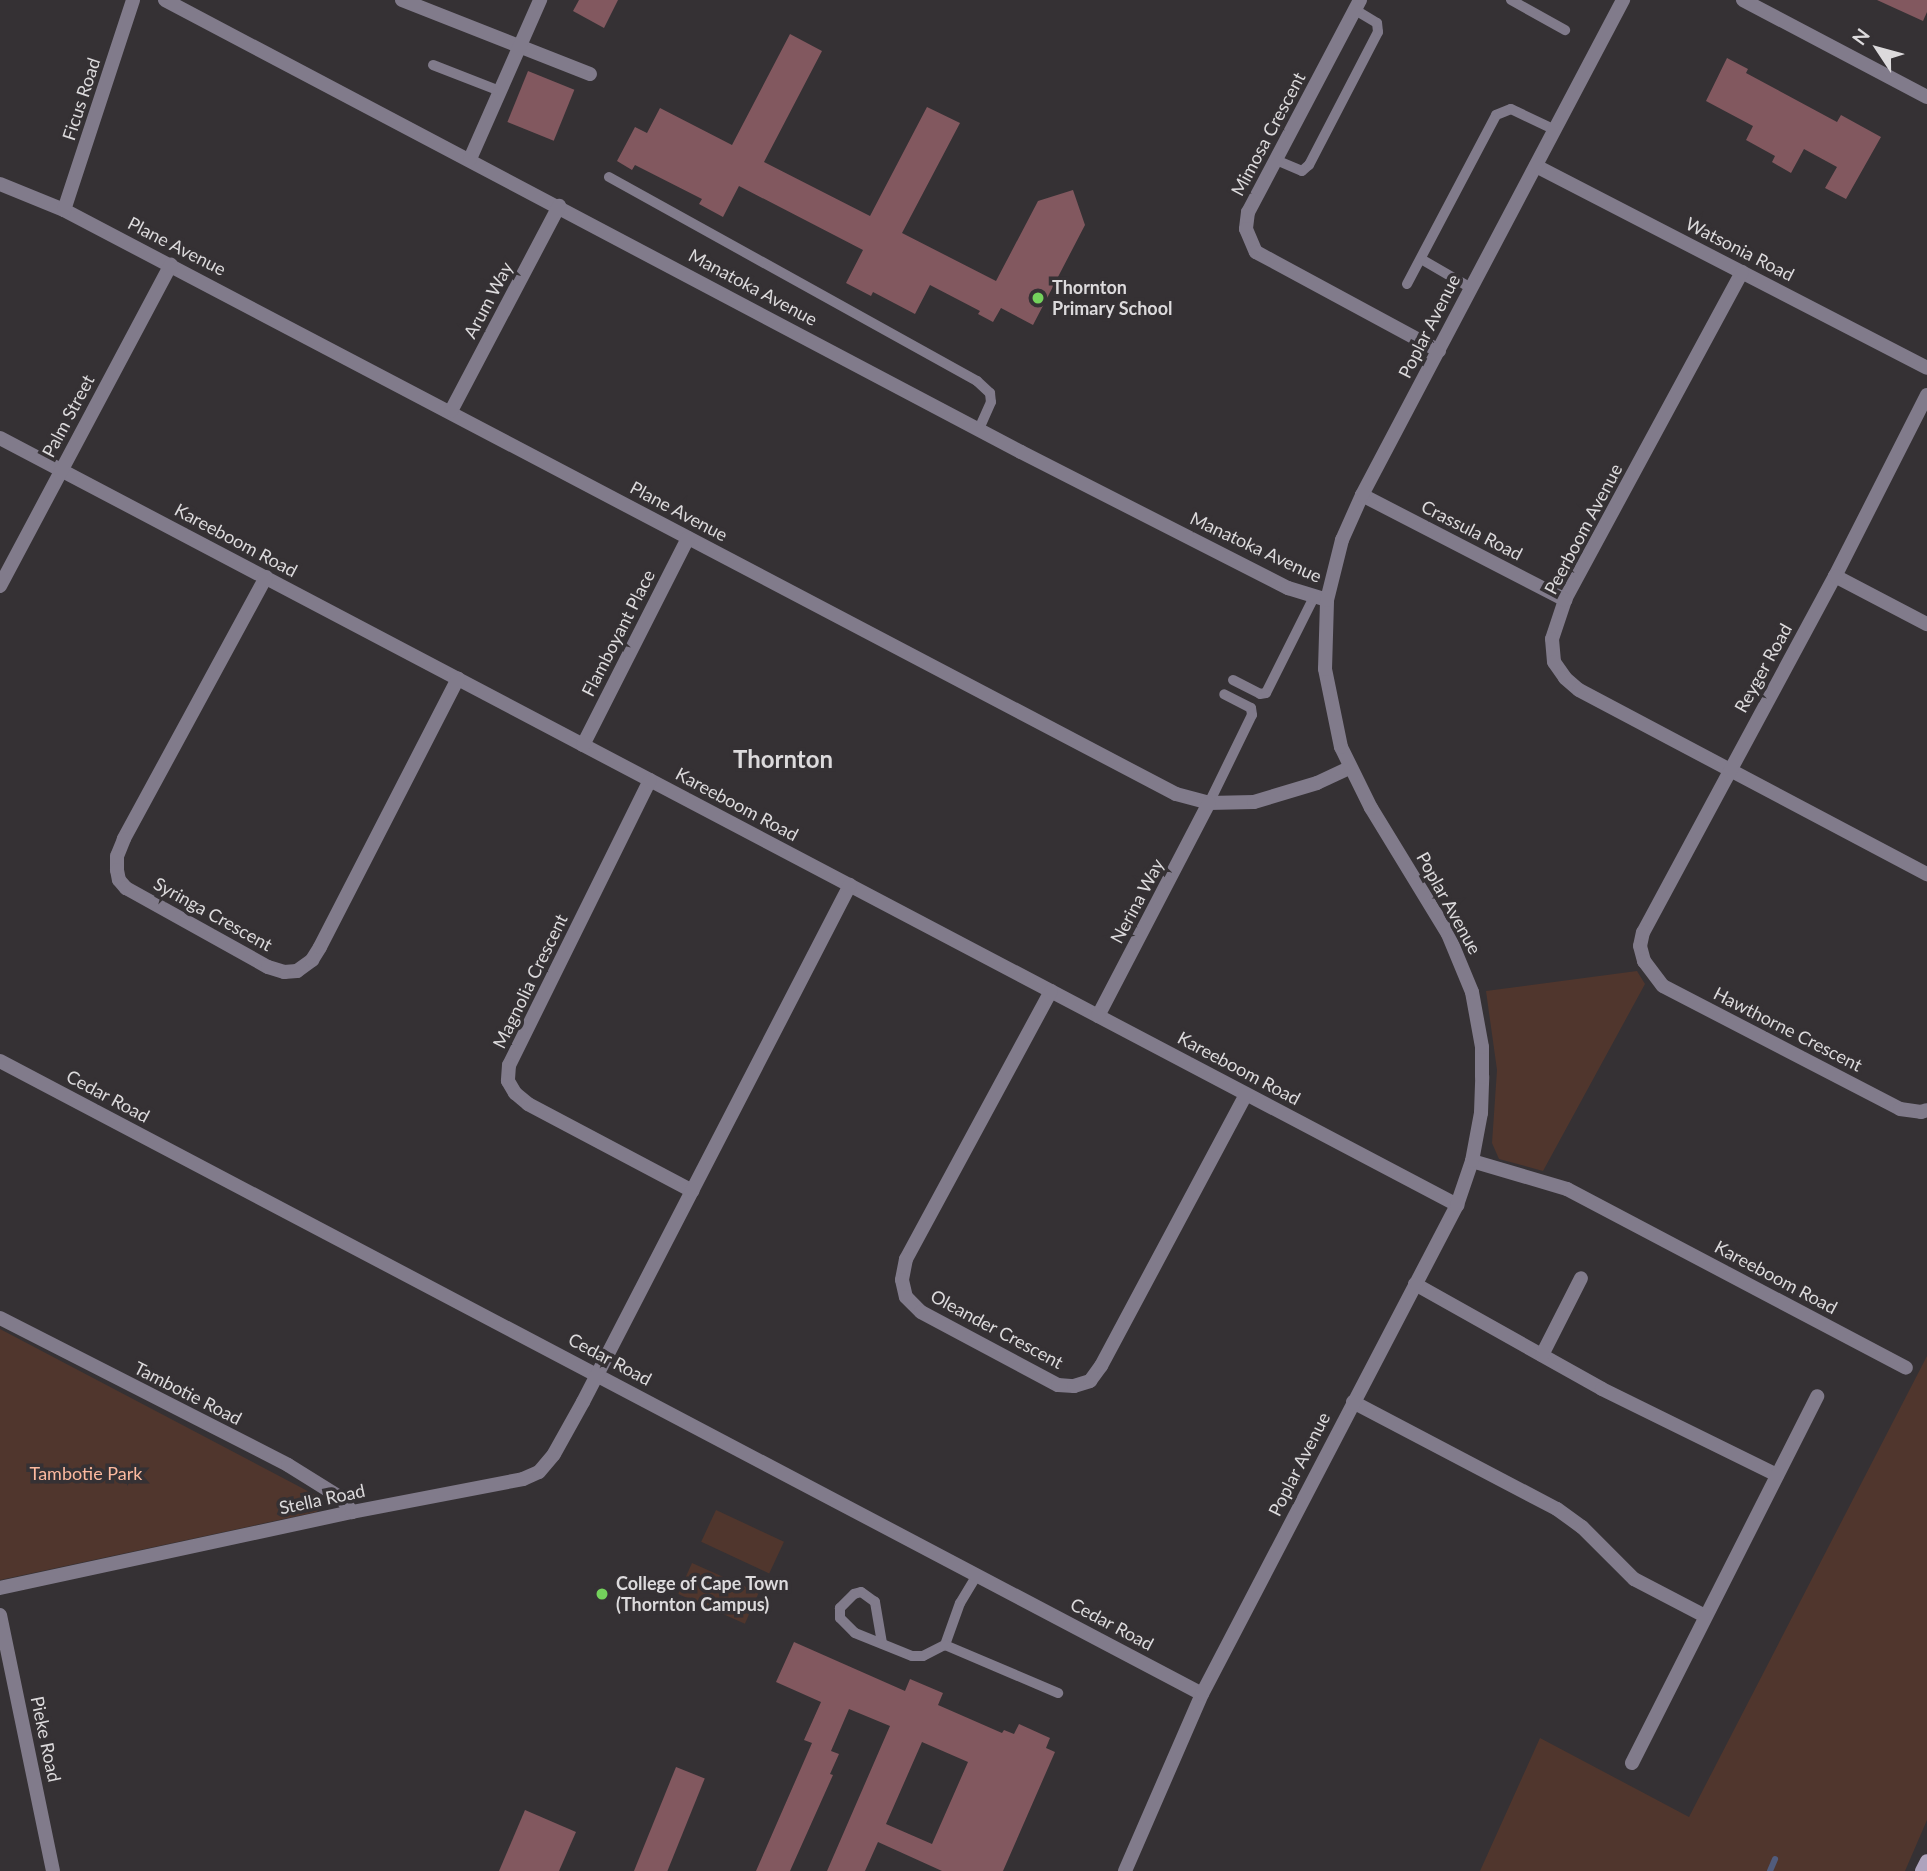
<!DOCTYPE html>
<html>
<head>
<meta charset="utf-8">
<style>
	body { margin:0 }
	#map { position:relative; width:1927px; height:1871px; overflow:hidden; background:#353134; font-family:Lato,sans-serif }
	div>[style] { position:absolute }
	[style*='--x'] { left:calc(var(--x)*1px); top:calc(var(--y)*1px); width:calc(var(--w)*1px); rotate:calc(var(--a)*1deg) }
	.green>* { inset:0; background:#50362d; transform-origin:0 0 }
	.stream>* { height:6px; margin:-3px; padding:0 3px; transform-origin:3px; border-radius:3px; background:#515c7d }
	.building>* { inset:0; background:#82585f; transform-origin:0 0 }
	.service>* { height:10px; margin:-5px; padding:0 5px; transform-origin:5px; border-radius:5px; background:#817b8b }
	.minor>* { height:14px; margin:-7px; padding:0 7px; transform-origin:7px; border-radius:7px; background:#817b8b }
	.tertiary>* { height:14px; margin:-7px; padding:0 7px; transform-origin:7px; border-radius:7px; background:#817b8b }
	.secondary>* { height:14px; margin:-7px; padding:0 7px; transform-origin:7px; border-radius:7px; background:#ada3bd }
	.dots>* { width:19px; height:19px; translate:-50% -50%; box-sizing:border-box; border:4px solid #353134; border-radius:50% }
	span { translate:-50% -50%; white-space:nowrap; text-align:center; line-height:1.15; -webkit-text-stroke:7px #353134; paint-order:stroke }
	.street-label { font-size:18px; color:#dcdadc }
	.poi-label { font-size:18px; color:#dcdadc; font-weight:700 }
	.left { translate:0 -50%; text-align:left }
	.park-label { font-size:18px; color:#fbb99f }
	.district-label { font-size:24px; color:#dcdadc; font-weight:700 }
	.north { position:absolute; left:1843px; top:14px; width:70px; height:70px; -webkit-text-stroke:5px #353134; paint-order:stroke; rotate:306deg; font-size:19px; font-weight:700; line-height:28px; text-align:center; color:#dcdadc }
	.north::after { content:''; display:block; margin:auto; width:24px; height:32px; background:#dcdadc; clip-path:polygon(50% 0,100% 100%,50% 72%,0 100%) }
</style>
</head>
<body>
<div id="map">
	<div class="green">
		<div style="clip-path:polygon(1637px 971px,1645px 984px,1543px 1171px,1499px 1159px,1492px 1143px,1497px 1070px,1486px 991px)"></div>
		<div style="clip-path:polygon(0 1329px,319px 1497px,322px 1508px,316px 1512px,0 1580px)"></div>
		<div style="clip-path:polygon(1927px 1356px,1927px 1820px,1905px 1871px,1480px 1871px,1540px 1738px,1689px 1817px)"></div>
		<div style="left:716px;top:1510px;width:75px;height:35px;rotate:25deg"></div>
		<div style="left:692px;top:1563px;width:73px;height:34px;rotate:24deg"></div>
	</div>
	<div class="stream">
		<div style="--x:1770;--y:1871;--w:13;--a:-67"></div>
	</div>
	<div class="building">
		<div style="clip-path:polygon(579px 0,618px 0,604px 28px,573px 11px)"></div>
		<div style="clip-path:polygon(1877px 0,1927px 0,1927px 12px,1923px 21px)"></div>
		<div style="clip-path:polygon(790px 34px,822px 51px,764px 162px,870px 216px,927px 107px,960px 123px,902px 233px,996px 281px,1038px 201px,1073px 190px,1085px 225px,1033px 325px,1001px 308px,993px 322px,978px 314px,980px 311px,930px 285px,915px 314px,873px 292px,871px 296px,846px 283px,863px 250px,739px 186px,723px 217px,699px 204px,702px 199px,635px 165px,632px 170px,617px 161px,635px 127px,647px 133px,660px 108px,732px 145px)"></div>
		<div style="clip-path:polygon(1727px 58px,1748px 69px,1746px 73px,1837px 122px,1841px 115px,1881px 137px,1846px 199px,1825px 188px,1837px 167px,1804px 149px,1791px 173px,1772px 162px,1775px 156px,1746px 140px,1753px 126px,1706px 101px)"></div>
		<div style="left:528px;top:71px;width:50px;height:55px;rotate:22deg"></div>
		<div style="clip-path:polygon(evenodd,794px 1642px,905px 1691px,910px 1679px,943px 1693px,938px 1705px,1002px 1733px,1004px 1730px,1014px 1734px,1019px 1724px,1050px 1738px,1046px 1748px,1055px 1752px,1003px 1871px,942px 1871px,878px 1842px,865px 1871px,827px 1871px,890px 1726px,849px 1709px,831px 1751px,839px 1754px,830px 1774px,833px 1775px,790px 1871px,756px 1871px,812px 1743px,804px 1740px,821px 1702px,776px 1682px,794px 1642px,922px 1742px,968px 1762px,932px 1844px,886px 1824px,922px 1742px)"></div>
		<div style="left:676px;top:1767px;width:31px;height:114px;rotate:22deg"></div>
		<div style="clip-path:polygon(525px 1810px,576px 1832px,559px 1871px,499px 1871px)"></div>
	</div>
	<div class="service">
		<div style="--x:1511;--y:0;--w:62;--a:29.1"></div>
		<div style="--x:433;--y:65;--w:72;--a:21.2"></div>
		<div style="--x:1276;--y:160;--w:28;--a:23"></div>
		<div style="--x:1302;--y:171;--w:9;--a:-41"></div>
		<div style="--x:1309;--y:165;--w:150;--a:-62.6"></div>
		<div style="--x:1378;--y:32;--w:9;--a:-96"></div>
		<div style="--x:1377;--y:23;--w:26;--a:-149"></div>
		<div style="--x:609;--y:177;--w:421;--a:29"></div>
		<div style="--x:977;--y:381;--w:18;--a:43"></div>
		<div style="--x:990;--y:393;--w:9;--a:84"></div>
		<div style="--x:991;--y:402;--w:30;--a:114"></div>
		<div style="--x:1421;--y:259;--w:58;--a:30.1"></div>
		<div style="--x:1407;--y:284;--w:191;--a:-62.2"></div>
		<div style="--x:1496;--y:115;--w:16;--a:-22"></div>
		<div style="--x:1511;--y:109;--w:49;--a:25.5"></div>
		<div style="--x:1233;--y:680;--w:30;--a:27"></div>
		<div style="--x:1260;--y:694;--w:6;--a:-9"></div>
		<div style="--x:1266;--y:693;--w:107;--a:-63.4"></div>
		<div style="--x:1209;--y:803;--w:98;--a:-64"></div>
		<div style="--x:1252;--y:715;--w:7;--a:-98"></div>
		<div style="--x:1251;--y:708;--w:30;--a:-153"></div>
		<div style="--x:977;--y:1575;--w:33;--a:121"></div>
		<div style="--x:960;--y:1603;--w:45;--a:109.7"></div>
		<div style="--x:945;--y:1645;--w:123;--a:23"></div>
		<div style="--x:882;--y:1643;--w:42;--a:-99.7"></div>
		<div style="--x:875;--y:1602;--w:17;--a:-144"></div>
		<div style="--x:861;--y:1592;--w:7;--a:164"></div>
		<div style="--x:854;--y:1594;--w:20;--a:135"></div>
		<div style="--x:840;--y:1608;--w:10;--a:90"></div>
		<div style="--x:840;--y:1618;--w:21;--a:45"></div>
		<div style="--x:855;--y:1633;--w:61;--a:22"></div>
		<div style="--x:912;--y:1656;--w:11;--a:0"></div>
		<div style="--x:923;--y:1656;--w:25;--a:-27"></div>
	</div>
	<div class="minor">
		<div style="--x:165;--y:0;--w:968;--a:27.84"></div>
		<div style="--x:1021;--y:452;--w:300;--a:27"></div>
		<div style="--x:1288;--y:588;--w:41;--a:17.1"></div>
		<div style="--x:402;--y:0;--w:202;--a:21.5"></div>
		<div style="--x:1360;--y:0;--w:240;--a:117.8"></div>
		<div style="--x:1248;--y:212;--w:17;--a:97"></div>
		<div style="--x:1246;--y:229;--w:25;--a:67"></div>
		<div style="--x:1256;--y:252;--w:208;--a:28.4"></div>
		<div style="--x:470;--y:159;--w:174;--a:-66.2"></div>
		<div style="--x:1536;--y:166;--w:440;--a:27.3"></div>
		<div style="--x:64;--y:210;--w:1256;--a:27.71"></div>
		<div style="--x:1176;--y:794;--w:34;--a:15"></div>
		<div style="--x:1209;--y:803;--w:45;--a:-1.3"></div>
		<div style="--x:1254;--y:802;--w:66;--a:-16.8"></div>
		<div style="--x:1317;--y:783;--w:35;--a:-25"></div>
		<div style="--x:1742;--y:272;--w:373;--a:118.4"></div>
		<div style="--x:1565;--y:600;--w:41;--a:108.4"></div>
		<div style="--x:1552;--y:639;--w:23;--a:85"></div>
		<div style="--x:1554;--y:662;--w:19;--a:55"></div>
		<div style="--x:1565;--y:678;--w:18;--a:41"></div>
		<div style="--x:1579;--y:690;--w:394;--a:27.9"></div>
		<div style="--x:1927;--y:395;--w:203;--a:116.9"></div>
		<div style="--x:1835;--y:576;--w:404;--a:118.3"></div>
		<div style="--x:1643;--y:932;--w:14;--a:102"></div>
		<div style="--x:1640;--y:946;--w:16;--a:75"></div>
		<div style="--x:1644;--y:961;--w:31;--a:53"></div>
		<div style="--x:1663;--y:986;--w:267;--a:27.4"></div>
		<div style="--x:1900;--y:1109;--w:21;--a:8"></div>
		<div style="--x:1921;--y:1112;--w:6;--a:-18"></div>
		<div style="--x:451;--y:411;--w:232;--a:-62.2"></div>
		<div style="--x:0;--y:438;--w:1647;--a:27.76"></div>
		<div style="--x:1362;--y:495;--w:229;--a:27.3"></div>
		<div style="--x:1835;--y:576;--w:104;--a:27.6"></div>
		<div style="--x:266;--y:577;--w:298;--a:118.5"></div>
		<div style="--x:124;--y:839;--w:18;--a:112"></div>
		<div style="--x:117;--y:856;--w:14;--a:90"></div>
		<div style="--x:117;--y:870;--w:10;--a:79"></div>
		<div style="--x:119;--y:880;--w:11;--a:49"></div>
		<div style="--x:126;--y:888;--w:162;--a:29.1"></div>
		<div style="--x:268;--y:967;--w:17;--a:17"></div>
		<div style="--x:284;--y:972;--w:13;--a:-4"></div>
		<div style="--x:297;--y:971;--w:19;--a:-36"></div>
		<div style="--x:312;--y:960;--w:15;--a:-58"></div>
		<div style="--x:320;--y:947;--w:302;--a:-62.8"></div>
		<div style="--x:0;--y:586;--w:364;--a:-62"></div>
		<div style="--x:583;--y:745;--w:232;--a:-63.1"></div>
		<div style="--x:650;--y:780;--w:318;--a:116.3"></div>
		<div style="--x:509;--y:1065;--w:16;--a:94"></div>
		<div style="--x:508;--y:1081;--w:14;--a:60"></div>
		<div style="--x:515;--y:1093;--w:17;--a:40"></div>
		<div style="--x:528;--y:1104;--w:186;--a:27.9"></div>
		<div style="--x:1051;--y:991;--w:305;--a:118.4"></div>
		<div style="--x:906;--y:1259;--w:21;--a:101"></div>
		<div style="--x:902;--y:1280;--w:17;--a:77"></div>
		<div style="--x:906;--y:1297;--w:21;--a:45"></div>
		<div style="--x:921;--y:1312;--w:155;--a:28.1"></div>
		<div style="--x:1058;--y:1385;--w:16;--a:4"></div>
		<div style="--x:1074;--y:1386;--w:17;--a:-17"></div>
		<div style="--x:1090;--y:1381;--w:19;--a:-54"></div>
		<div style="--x:1101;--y:1366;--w:308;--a:-61.9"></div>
		<div style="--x:1098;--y:1016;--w:240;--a:-62.5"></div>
		<div style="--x:0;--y:1061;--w:1358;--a:27.77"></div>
		<div style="--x:1472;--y:1161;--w:99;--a:16.4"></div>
		<div style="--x:1567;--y:1189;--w:383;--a:27.8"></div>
		<div style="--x:1415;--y:1284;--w:214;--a:29.3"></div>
		<div style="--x:1602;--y:1389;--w:195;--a:26.2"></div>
		<div style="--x:0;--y:1318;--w:323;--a:27"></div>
		<div style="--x:288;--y:1465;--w:62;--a:31.9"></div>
		<div style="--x:341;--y:1498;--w:18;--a:52"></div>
		<div style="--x:1542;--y:1355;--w:86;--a:-63.1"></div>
		<div style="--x:1353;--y:1402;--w:230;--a:27.7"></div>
		<div style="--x:1557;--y:1509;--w:31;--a:36"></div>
		<div style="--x:1582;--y:1527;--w:74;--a:45"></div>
		<div style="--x:1634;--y:1579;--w:80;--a:27.5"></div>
		<div style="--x:0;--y:1588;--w:360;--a:-12.2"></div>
		<div style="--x:352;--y:1512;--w:174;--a:-10.9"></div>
		<div style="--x:523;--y:1479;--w:17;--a:-24"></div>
		<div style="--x:539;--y:1472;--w:23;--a:-50"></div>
		<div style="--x:554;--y:1454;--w:60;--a:-60.9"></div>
		<div style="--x:583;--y:1402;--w:582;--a:-62.69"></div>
		<div style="--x:0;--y:1615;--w:261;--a:78.3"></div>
		<div style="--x:1632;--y:1763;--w:411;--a:-63.2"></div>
	</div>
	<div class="tertiary">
		<div style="--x:1743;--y:0;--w:208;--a:27.8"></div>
		<div style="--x:0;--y:184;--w:69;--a:22.1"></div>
		<div style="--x:64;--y:210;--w:221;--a:-71.8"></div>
		<div style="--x:1125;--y:1871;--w:193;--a:-66.5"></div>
		<div style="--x:1202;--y:1694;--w:551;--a:-62.46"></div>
		<div style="--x:1457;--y:1205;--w:46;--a:-71.2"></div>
		<div style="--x:1472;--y:1161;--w:49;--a:-79.4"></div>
		<div style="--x:1481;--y:1113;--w:36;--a:-88"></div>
		<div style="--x:1482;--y:1077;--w:30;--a:-90"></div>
		<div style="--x:1482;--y:1047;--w:56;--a:-100.3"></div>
		<div style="--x:1472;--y:992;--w:63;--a:-112.5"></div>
		<div style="--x:1448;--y:934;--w:148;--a:-121.4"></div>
		<div style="--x:1371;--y:808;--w:68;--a:-116.2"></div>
		<div style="--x:1341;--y:747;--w:80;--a:-101.6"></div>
		<div style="--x:1325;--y:669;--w:69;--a:-88.3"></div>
		<div style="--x:1327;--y:600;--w:62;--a:-76"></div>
		<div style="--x:1342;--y:540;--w:49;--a:-66"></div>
		<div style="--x:1362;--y:495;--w:560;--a:-62.2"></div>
	</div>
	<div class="secondary">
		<div style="--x:1922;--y:1871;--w:11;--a:-63"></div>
	</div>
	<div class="dots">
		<div style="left:1038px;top:298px;background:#74d25c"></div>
		<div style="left:602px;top:1594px;background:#74d25c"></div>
	</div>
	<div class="street-label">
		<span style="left:81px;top:99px;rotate:-72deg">Ficus Road</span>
		<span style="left:1268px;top:134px;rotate:-62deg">Mimosa Crescent</span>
		<span style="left:177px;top:246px;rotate:27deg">Plane Avenue</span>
		<span style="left:1740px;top:249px;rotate:27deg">Watsonia Road</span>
		<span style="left:753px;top:287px;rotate:28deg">Manatoka Avenue</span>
		<span style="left:488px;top:300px;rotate:-62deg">Arum Way</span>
		<span style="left:1429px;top:326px;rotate:-63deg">Poplar Avenue</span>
		<span style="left:68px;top:416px;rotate:-62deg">Palm Street</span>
		<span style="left:679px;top:511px;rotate:28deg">Plane Avenue</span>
		<span style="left:1583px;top:529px;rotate:-62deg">Peerboom Avenue</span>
		<span style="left:1472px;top:530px;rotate:27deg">Crassula Road</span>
		<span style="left:236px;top:540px;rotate:28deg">Kareeboom Road</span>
		<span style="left:1256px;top:547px;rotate:25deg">Manatoka Avenue</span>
		<span style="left:618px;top:633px;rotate:-63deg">Flamboyant Place</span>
		<span style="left:1763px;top:668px;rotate:-61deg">Reyger Road</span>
		<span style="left:737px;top:804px;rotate:28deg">Kareeboom Road</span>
		<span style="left:1137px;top:901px;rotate:-62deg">Nerina Way</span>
		<span style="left:1449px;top:903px;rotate:61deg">Poplar Avenue</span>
		<span style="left:213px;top:914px;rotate:29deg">Syringa Crescent</span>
		<span style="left:530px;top:981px;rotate:-64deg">Magnolia Crescent</span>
		<span style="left:1788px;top:1029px;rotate:27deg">Hawthorne Crescent</span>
		<span style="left:1239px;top:1068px;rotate:28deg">Kareeboom Road</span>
		<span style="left:108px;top:1096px;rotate:28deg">Cedar Road</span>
		<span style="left:1776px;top:1277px;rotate:28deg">Kareeboom Road</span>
		<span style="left:997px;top:1329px;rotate:28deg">Oleander Crescent</span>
		<span style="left:610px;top:1359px;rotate:28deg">Cedar Road</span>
		<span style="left:188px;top:1393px;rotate:27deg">Tambotie Road</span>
		<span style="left:1299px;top:1464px;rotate:-63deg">Poplar Avenue</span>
		<span style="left:322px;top:1499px;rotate:-12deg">Stella Road</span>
		<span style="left:1112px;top:1624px;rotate:28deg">Cedar Road</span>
		<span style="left:46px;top:1739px;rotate:78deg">Pieke Road</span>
	</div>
	<div class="poi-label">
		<span class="left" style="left:1052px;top:298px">Thornton<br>Primary School</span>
		<span class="left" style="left:616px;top:1594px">College of Cape Town<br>(Thornton Campus)</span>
	</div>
	<div class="park-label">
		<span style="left:86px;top:1473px">Tambotie Park</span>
	</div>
	<div class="district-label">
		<span style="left:783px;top:759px">Thornton</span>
	</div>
	<div class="north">N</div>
</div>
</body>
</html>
